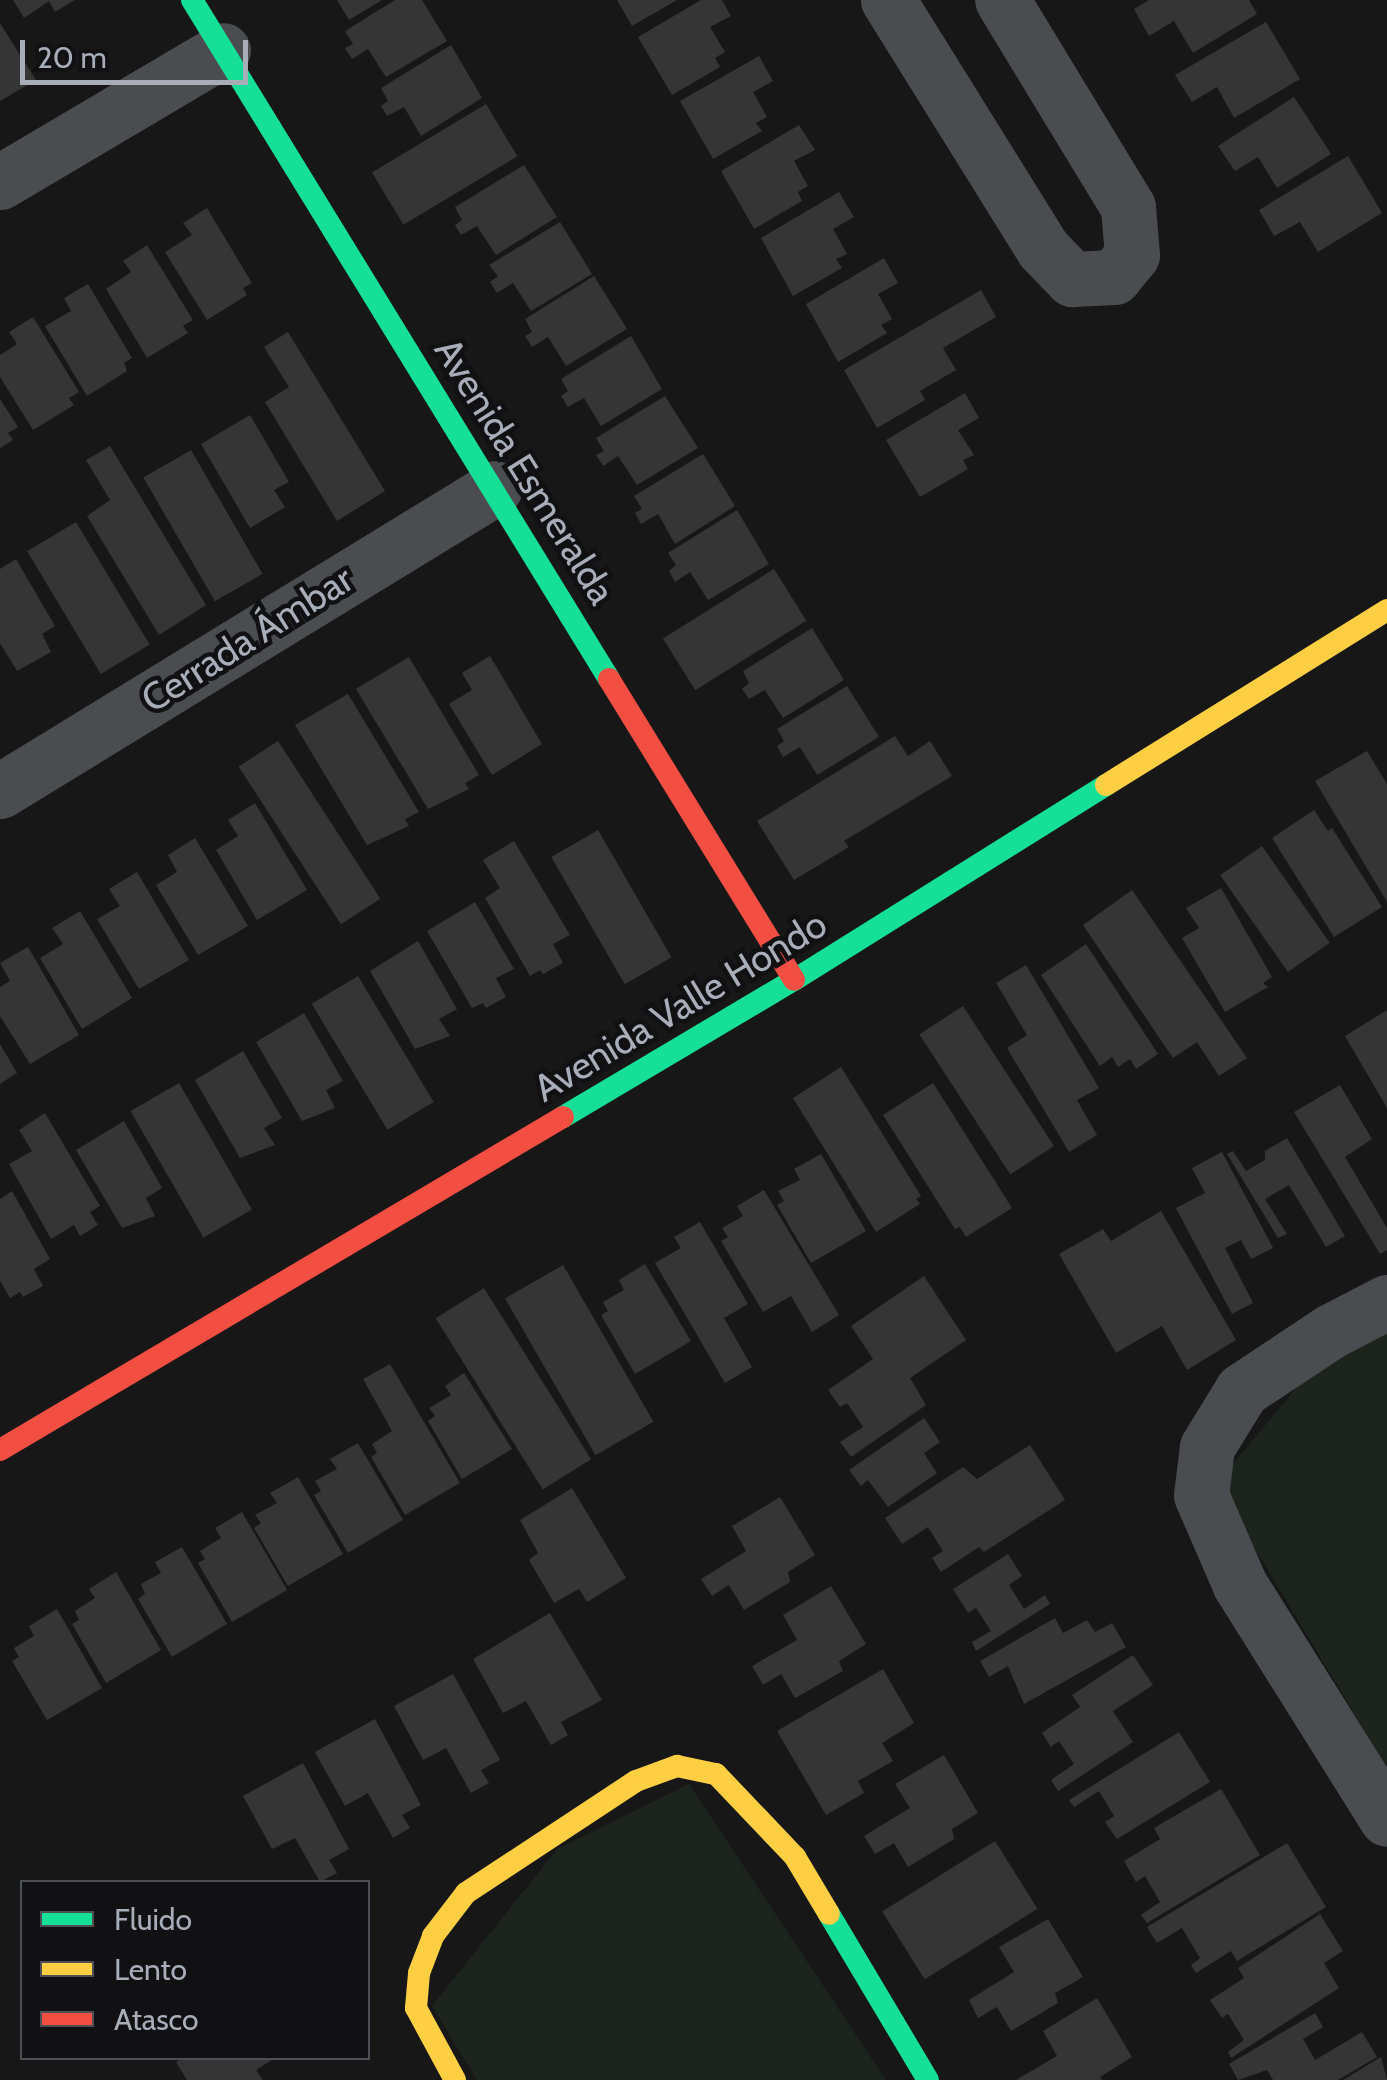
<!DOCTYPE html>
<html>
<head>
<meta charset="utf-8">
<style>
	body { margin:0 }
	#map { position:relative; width:1387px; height:2080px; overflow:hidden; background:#171717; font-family:Cabin,sans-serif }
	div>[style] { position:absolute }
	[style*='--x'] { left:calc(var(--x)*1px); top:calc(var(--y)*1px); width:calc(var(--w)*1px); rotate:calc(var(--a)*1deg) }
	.green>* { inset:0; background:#1d241e }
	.building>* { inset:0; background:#353536; transform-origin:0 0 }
	.street>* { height:55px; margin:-27.5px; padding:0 27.5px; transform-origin:27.5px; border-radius:27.5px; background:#4b4c50 }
	.fast>* { height:22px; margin:-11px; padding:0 11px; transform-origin:11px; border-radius:11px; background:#16e098 }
	.slow>* { height:22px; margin:-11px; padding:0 11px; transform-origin:11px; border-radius:11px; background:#ffcf43 }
	.jam>* { height:22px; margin:-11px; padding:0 11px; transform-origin:11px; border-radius:11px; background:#f24e42 }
	span { translate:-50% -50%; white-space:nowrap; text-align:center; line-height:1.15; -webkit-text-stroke:9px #111113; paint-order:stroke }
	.street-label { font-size:38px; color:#a8adb8 }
	.legend { position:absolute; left:20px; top:1880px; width:350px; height:180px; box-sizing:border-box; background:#111113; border:2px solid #4d4f55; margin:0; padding:12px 18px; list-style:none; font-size:30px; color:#a8adb8 }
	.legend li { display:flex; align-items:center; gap:20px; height:50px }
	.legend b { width:50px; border:2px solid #4d4f55 }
	.scale { position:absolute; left:20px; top:40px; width:228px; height:45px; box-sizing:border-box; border:5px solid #a8adb8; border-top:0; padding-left:12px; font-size:30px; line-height:35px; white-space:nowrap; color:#a8adb8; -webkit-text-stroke:8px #111113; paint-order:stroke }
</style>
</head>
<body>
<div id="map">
	<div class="green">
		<div style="clip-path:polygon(1387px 1330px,1387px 1768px,1216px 1484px,1329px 1349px)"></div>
		<div style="clip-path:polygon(689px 1784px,886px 2080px,477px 2080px,432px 2006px,557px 1849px)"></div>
	</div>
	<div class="building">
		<div style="clip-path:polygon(13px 0,75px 0,55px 12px,49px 1px,24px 18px)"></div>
		<div style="clip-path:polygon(337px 0,382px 0,349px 20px)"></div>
		<div style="clip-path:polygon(395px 0,422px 0,447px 41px,386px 77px,368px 49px,352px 59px,345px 48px,353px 44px,345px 31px)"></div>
		<div style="clip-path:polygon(617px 0,677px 0,632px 26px)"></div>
		<div style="clip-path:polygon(701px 0,722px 0,731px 16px,710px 27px,725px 52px,715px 58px,720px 67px,672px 95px,638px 37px)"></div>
		<div style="clip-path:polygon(1149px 0,1249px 0,1257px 14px,1193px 53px,1174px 21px,1149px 36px,1134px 9px)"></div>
		<div style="clip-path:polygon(1266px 22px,1300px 79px,1234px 118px,1217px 87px,1192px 102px,1175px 75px)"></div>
		<div style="clip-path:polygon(0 23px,36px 80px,0 101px)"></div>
		<div style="clip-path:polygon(451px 45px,482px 98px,421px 136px,404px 107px,387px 116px,381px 106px,388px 101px,381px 88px)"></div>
		<div style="clip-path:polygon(759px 56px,773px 81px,753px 92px,767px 117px,756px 123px,762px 131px,713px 159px,680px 101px)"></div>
		<div style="clip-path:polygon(1294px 97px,1331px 154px,1277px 188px,1258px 157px,1235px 171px,1218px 146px)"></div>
		<div style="left:486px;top:104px;width:61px;height:133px;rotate:59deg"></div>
		<div style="clip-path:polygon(799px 125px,815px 150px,794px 161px,808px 186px,798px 192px,802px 201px,754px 229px,721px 171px)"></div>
		<div style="clip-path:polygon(1348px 156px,1382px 213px,1318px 252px,1300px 222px,1274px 236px,1259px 210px)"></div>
		<div style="clip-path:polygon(524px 165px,557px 217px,496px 255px,477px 226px,461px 235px,455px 225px,462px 220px,455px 207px)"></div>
		<div style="clip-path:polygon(839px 192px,854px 217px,833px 229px,847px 254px,836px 259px,842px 268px,793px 296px,761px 238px)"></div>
		<div style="clip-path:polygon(207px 208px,252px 283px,243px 288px,247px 295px,207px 320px,165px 252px,192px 235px,183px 223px)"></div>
		<div style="clip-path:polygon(560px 222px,592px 274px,531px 311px,513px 283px,497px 293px,490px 282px,498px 276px,489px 265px)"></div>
		<div style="clip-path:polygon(147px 245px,193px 320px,183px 326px,188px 333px,147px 358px,106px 289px,131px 272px,123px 261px)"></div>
		<div style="clip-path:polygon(884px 258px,898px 283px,878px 294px,892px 319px,881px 325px,887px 333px,838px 362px,806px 304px)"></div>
		<div style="clip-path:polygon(594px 276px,627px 329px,566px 366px,548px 337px,532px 347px,525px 336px,532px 332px,525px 319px)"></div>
		<div style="clip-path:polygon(88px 284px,132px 358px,124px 363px,127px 371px,87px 396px,45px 326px,71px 311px,64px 298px)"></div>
		<div style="clip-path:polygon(981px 290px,996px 317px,943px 348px,956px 370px,920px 391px,925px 400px,877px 428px,844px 370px)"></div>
		<div style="clip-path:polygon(33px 317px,79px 392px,69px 398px,74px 405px,33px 430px,0 377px,0 355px,17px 344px,9px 332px)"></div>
		<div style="clip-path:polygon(288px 332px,385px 491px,337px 521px,265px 402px,289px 387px,264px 347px)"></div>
		<div style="clip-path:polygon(631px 336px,662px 389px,601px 426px,584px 398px,568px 407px,561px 396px,568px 391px,561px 379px)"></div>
		<div style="clip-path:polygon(965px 393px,979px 418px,958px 430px,974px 455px,963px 460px,968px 469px,920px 497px,886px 440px)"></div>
		<div style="clip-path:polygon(665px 396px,698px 448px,637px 485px,618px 456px,603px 466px,596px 455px,604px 451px,596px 438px)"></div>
		<div style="clip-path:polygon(0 399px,18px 427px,8px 433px,13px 440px,0 448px)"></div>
		<div style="clip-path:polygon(250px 415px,289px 482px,274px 490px,285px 507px,250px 528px,201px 444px)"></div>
		<div style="clip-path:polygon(110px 446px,206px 605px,159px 635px,87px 516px,110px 500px,86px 460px)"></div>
		<div style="left:191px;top:450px;width:143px;height:55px;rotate:60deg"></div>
		<div style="clip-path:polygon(703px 454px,735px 506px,675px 544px,658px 514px,641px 524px,635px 513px,642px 509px,634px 496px)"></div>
		<div style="clip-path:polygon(737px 510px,769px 564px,708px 600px,690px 572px,675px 582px,669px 571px,676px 565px,668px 553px)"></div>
		<div style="left:76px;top:522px;width:143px;height:57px;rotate:59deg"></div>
		<div style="clip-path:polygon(16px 559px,55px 626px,42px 634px,51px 652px,17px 671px,0 643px,0 569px)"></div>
		<div style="left:774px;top:569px;width:61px;height:131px;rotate:58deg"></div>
		<div style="clip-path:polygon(812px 628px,844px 680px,783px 718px,765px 690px,749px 699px,742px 689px,749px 683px,743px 671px)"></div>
		<div style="clip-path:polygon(490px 656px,542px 744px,492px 775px,449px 704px,472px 690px,462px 673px)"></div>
		<div style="clip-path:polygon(409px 657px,479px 775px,465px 783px,469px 789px,428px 809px,356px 689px)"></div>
		<div style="clip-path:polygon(847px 686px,879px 737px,817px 775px,800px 747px,783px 757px,777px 746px,784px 741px,777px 729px)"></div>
		<div style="clip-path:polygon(348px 694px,419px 812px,405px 819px,409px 826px,367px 845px,295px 725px)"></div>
		<div style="clip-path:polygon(895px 736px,908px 756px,930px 741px,952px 776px,844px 841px,849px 847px,794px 880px,757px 821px)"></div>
		<div style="left:278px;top:741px;width:188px;height:47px;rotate:57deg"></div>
		<div style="clip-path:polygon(1367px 751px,1387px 784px,1387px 902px,1315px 781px)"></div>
		<div style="clip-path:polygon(255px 803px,307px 890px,257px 920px,216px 850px,238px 836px,228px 820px)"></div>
		<div style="clip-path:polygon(1314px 810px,1328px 831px,1332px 828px,1382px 907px,1334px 937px,1272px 838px)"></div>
		<div style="left:598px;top:830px;width:147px;height:54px;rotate:60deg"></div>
		<div style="clip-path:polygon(195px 838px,248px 926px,198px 955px,156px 885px,177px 872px,168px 855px)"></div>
		<div style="clip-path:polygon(514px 841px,570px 935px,553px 944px,563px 963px,543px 974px,540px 970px,530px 976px,485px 898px,500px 888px,483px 860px)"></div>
		<div style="left:1262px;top:846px;width:118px;height:51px;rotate:55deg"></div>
		<div style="clip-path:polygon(137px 872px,189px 960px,139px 989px,97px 919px,120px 906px,109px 889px)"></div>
		<div style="clip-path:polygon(1221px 888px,1272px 977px,1263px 983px,1268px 987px,1225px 1012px,1182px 938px,1199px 928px,1186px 908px)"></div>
		<div style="clip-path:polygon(1132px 890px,1247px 1058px,1219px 1076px,1197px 1042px,1173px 1058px,1083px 925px)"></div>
		<div style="clip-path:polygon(475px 902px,514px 969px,496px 978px,506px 997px,486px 1008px,483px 1003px,472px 1008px,427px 931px)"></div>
		<div style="clip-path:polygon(80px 911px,132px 998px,82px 1029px,40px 958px,63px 944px,52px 928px)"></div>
		<div style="clip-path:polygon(418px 941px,457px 1009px,439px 1019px,450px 1036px,415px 1049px,370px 971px)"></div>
		<div style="clip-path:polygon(1086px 944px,1158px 1054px,1136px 1069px,1130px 1059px,1118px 1067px,1112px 1057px,1100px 1066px,1041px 975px)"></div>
		<div style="clip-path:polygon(28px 947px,79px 1035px,30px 1064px,0 1016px,0 987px,10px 981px,0 963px)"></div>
		<div style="clip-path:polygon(1026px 965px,1099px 1088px,1077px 1100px,1097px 1135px,1069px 1152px,1007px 1048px,1027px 1035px,996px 983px)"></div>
		<div style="left:358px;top:976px;width:147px;height:54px;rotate:59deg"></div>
		<div style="left:963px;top:1006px;width:167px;height:52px;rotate:57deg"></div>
		<div style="clip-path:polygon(1387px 1010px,1387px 1108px,1345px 1036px)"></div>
		<div style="clip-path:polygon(304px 1013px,343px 1081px,326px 1090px,335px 1108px,302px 1121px,256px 1042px)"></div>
		<div style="clip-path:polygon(0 1044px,17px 1073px,0 1084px)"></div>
		<div style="clip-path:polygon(243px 1051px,282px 1118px,264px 1128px,275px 1145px,240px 1158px,195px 1080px)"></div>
		<div style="clip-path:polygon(841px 1067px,921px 1196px,916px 1199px,920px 1204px,876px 1232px,793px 1098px)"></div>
		<div style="left:179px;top:1083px;width:146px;height:56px;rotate:60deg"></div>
		<div style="clip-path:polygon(933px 1083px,1012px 1208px,966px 1237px,960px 1227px,955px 1229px,883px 1115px)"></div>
		<div style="clip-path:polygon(1340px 1085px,1372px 1139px,1345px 1157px,1387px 1228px,1387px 1250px,1380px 1254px,1294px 1112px)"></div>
		<div style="clip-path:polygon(45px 1113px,100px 1206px,90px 1212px,98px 1225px,80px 1236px,74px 1225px,51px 1239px,9px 1164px,32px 1151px,19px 1130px)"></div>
		<div style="clip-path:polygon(124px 1121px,162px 1188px,146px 1198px,155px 1216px,122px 1228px,76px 1150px)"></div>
		<div style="clip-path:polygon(1287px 1138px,1345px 1236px,1326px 1247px,1289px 1185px,1265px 1199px,1287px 1234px,1278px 1238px,1227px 1154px,1233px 1151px,1246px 1171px,1265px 1160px,1265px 1151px)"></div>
		<div style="clip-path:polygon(1222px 1152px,1273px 1248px,1251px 1259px,1241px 1240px,1225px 1248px,1253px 1303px,1232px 1314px,1176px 1208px,1205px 1193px,1192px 1168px)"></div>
		<div style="clip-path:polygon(821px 1154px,866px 1231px,811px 1263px,777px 1205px,784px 1201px,778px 1191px,800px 1180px,794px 1169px)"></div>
		<div style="clip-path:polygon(764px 1190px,839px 1315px,812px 1332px,791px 1296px,763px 1312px,721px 1241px,728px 1237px,722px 1228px,743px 1216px,737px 1206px)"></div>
		<div style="clip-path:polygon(12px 1191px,50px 1259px,34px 1269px,43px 1286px,23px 1297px,20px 1292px,10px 1298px,0 1281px,0 1199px)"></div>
		<div style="clip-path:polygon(1161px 1211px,1236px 1340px,1187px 1370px,1162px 1326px,1116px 1353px,1059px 1254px,1103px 1229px,1111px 1241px)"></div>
		<div style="clip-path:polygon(700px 1222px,748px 1304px,724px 1318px,752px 1367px,725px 1383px,655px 1263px,681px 1248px,674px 1237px)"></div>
		<div style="clip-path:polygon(645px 1264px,691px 1341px,635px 1374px,601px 1315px,608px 1311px,603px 1302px,624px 1290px,619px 1280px)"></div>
		<div style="left:563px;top:1265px;width:181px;height:67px;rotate:60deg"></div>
		<div style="clip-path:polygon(924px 1276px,966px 1340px,910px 1378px,926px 1405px,851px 1457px,840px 1442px,863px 1427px,847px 1403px,840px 1407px,828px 1390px,873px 1359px,851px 1326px)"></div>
		<div style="left:484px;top:1288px;width:202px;height:57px;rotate:58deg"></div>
		<div style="clip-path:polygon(390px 1364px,460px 1483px,405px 1515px,371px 1457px,377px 1453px,372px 1444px,392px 1431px,363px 1379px)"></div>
		<div style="clip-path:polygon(464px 1373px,512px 1449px,462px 1479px,428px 1421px,435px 1416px,429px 1408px,451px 1395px,445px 1386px)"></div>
		<div style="clip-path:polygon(924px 1418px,940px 1442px,924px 1453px,937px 1473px,888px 1507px,868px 1480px,861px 1486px,849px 1470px)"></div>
		<div style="clip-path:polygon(358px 1443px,403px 1520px,348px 1553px,314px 1495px,321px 1491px,315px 1481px,337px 1469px,330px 1459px)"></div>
		<div style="clip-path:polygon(1030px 1445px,1065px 1500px,984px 1552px,979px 1547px,941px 1572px,932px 1558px,943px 1551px,928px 1527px,902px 1544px,885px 1518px,963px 1467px,977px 1479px)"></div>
		<div style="clip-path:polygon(298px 1477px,343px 1554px,288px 1586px,254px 1528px,261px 1523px,255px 1515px,277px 1503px,270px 1493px)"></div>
		<div style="clip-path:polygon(572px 1488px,626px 1578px,587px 1602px,579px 1589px,554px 1603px,529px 1560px,538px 1553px,520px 1520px)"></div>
		<div style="clip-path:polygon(780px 1497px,815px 1555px,788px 1572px,790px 1582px,744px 1610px,729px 1585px,712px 1596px,701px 1579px,746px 1551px,732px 1526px)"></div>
		<div style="clip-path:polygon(242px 1512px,287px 1590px,232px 1622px,198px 1563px,205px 1559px,200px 1551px,221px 1538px,215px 1528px)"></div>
		<div style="clip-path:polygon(182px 1547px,227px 1624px,172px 1657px,138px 1599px,145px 1594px,141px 1584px,161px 1573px,155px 1562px)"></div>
		<div style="clip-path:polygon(1008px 1554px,1022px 1576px,1009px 1585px,1024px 1609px,1045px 1595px,1050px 1604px,976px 1651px,972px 1642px,991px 1631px,976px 1608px,968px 1613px,953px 1589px)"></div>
		<div style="clip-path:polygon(116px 1572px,161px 1650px,106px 1683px,72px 1624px,79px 1620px,75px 1611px,95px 1598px,89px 1589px)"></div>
		<div style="clip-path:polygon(831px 1586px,866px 1644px,839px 1661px,843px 1671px,795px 1698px,781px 1674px,763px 1685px,752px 1666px,797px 1640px,783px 1615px)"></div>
		<div style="clip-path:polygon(57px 1609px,102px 1688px,47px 1720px,12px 1661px,19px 1657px,14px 1648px,34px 1636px,29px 1626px)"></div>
		<div style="clip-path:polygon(550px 1613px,602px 1700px,561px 1722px,568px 1735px,551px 1745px,526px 1701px,503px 1713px,473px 1659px)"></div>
		<div style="clip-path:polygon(1055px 1618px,1063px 1633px,1087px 1620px,1095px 1632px,1112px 1623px,1126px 1647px,1024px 1704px,1008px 1666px,989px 1677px,980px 1661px)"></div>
		<div style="clip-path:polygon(1133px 1655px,1153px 1685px,1113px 1711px,1133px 1742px,1058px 1791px,1051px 1780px,1074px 1764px,1059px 1741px,1051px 1747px,1042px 1733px,1080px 1707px,1072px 1695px)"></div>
		<div style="clip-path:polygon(883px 1669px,914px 1723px,882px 1743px,893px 1761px,858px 1781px,864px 1793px,826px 1815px,777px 1731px)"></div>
		<div style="clip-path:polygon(453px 1674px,500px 1760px,481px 1770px,489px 1783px,471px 1793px,446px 1748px,423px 1760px,394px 1706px)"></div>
		<div style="clip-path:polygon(375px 1719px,421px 1805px,402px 1815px,410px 1828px,393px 1838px,368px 1793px,345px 1806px,315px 1752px)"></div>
		<div style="clip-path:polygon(1179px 1732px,1210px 1782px,1117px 1839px,1105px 1822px,1114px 1816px,1099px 1791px,1074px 1807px,1069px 1800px)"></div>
		<div style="clip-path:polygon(944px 1755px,978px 1813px,952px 1829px,954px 1839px,908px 1867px,894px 1843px,875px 1854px,864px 1836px,910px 1808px,895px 1784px)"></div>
		<div style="clip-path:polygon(303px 1763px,349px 1849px,329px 1860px,337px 1873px,320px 1882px,295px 1838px,272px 1849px,243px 1796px)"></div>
		<div style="clip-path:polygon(1221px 1789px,1260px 1855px,1147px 1923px,1141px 1915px,1160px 1902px,1145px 1876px,1136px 1882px,1124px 1861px,1160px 1839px,1154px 1828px)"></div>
		<div style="left:995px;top:1841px;width:80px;height:133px;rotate:58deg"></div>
		<div style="clip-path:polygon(1287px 1843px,1326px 1907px,1237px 1961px,1231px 1951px,1196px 1973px,1191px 1965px,1200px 1958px,1182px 1928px,1157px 1943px,1147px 1927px)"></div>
		<div style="clip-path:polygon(1320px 1914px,1343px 1951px,1324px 1963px,1339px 1988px,1231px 2058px,1228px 2052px,1244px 2040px,1228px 2014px,1222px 2018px,1210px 2000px,1244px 1978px,1238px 1968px)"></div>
		<div style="clip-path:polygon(1048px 1919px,1083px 1977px,1055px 1993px,1058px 2003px,1011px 2031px,997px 2007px,978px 2018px,969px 2000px,1014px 1972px,999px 1947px)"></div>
		<div style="clip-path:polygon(1097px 1998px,1132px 2057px,1100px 2077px,1102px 2080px,1016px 2080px,1057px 2056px,1043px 2031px)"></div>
		<div style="clip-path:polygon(1315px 2013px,1323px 2027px,1303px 2039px,1315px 2060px,1362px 2032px,1377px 2057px,1338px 2080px,1273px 2080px,1267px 2070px,1238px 2080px,1229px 2064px)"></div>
		<div style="clip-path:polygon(1381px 2057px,1387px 2080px,1343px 2080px)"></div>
		<div style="clip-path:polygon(183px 2058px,275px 2058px,256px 2070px,263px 2080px,187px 2080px,176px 2062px)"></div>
	</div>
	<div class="street">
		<div style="--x:888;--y:0;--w:293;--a:58.1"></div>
		<div style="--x:1043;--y:249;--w:42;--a:46"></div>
		<div style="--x:1072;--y:279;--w:42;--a:-2.7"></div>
		<div style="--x:1114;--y:277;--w:28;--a:-51"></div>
		<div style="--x:1132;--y:255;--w:48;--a:-94.8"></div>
		<div style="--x:1128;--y:207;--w:242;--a:-121.3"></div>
		<div style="--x:0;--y:182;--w:259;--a:-30.6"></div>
		<div style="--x:0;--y:791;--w:580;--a:-31.47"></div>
		<div style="--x:1387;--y:1302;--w:63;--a:152.6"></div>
		<div style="--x:1331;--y:1331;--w:107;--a:146.5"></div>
		<div style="--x:1242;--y:1390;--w:67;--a:121.6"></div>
		<div style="--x:1207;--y:1447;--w:48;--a:97.1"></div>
		<div style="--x:1201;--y:1495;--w:98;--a:66.6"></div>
		<div style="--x:1240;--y:1585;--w:276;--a:57.9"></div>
	</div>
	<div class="fast">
		<div style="--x:192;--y:0;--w:797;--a:58.44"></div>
		<div style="--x:563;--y:1117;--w:269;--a:-30.7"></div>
		<div style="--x:794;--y:980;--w:368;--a:-32"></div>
		<div style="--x:829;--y:1914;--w:193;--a:59.2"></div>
	</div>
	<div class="slow">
		<div style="--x:1106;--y:785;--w:331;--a:-31.9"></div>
		<div style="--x:455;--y:2080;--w:82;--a:-118.4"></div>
		<div style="--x:416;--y:2008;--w:35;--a:-85"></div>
		<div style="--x:419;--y:1973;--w:40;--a:-69"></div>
		<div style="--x:433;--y:1936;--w:54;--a:-52.5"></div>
		<div style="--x:466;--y:1893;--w:204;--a:-33.4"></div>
		<div style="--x:636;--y:1781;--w:44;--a:-20.1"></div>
		<div style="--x:677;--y:1766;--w:40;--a:12"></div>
		<div style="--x:716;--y:1774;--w:115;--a:46.4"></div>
		<div style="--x:795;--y:1857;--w:66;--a:59.2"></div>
	</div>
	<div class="jam">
		<div style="--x:609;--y:679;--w:353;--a:58.4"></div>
		<div style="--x:0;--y:1450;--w:654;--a:-30.6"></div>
	</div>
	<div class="street-label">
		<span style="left:525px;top:471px;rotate:58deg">Avenida Esmeralda</span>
		<span style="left:247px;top:639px;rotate:-32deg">Cerrada Ámbar</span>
		<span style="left:680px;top:1006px;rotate:-31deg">Avenida Valle Hondo</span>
	</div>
	<ul class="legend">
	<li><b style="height:12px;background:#16e098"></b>Fluido</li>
	<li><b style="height:12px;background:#ffcf43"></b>Lento</li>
	<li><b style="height:12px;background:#f24e42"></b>Atasco</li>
	</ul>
	<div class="scale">20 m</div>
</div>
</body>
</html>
